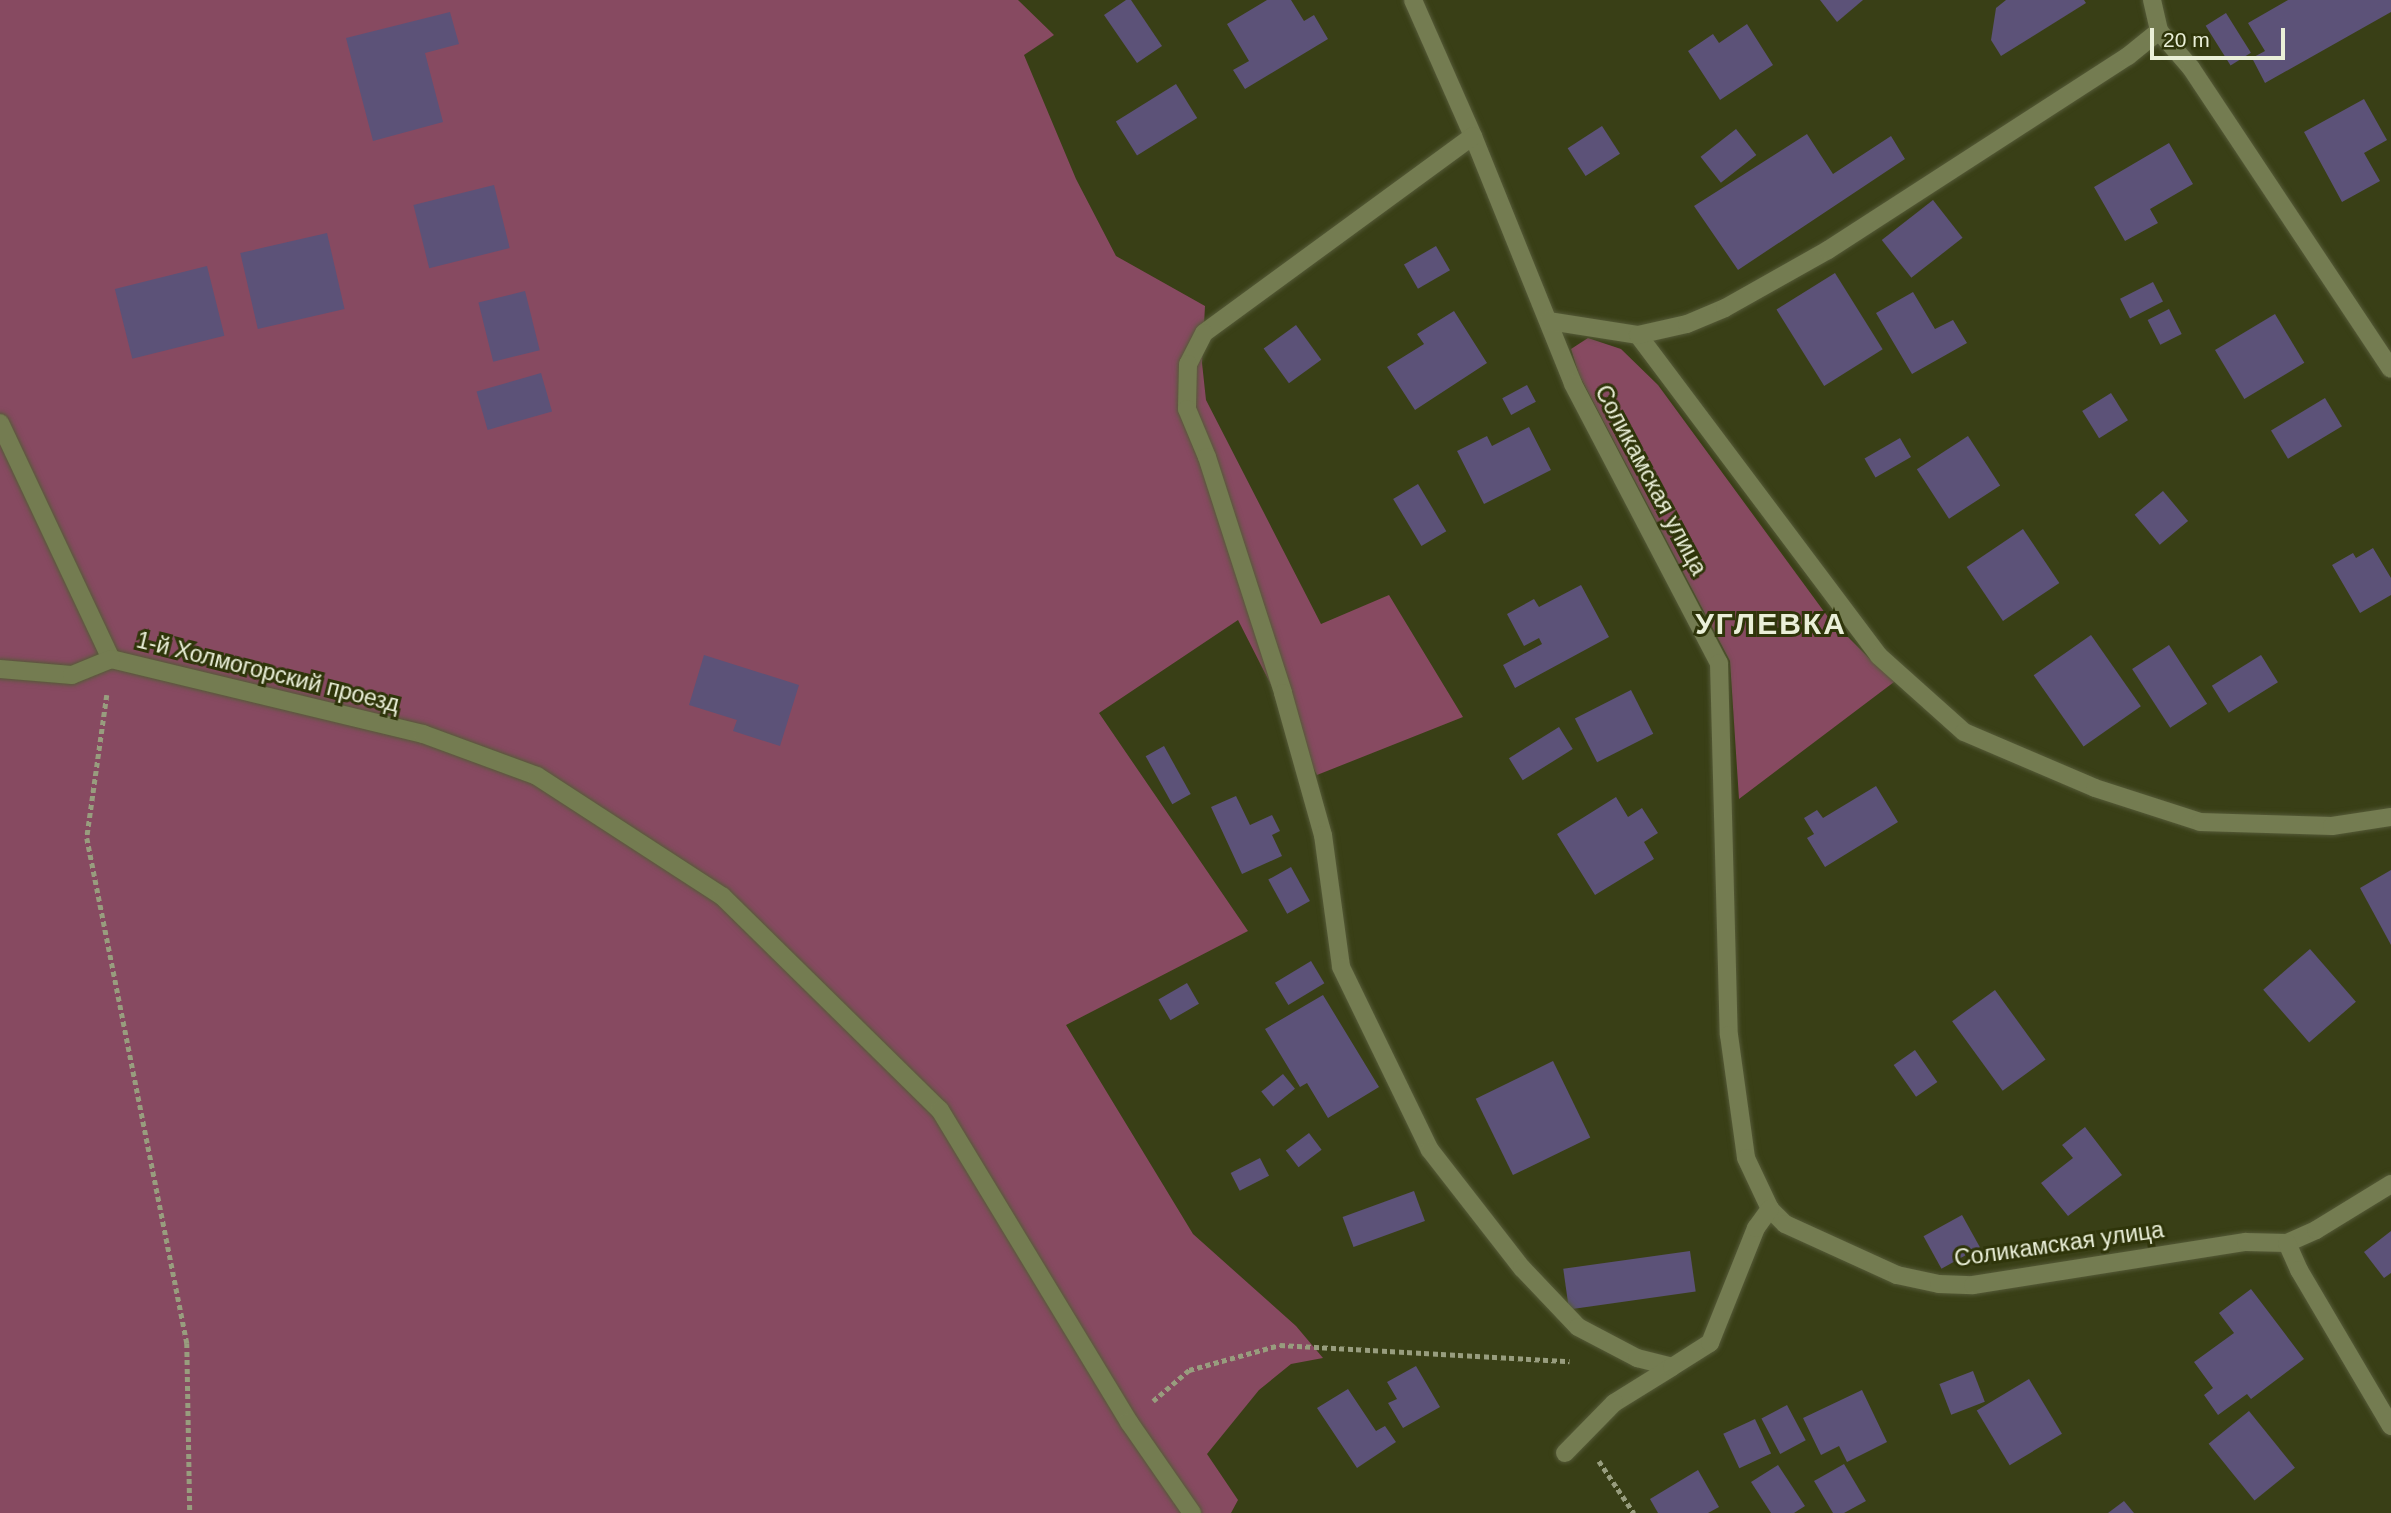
<!DOCTYPE html>
<html>
<head>
<meta charset="utf-8">
<style>
	body { margin:0 }
	#map { position:relative; width:2391px; height:1513px; overflow:hidden; background:#393f16; font-family:Arial,sans-serif }
	div>[style] { position:absolute }
	[style*='--x'] { left:calc(var(--x)*1px); top:calc(var(--y)*1px); width:calc(var(--w)*1px); rotate:calc(var(--a)*1deg) }
	.green>* { inset:0; background:#874a61 }
	.building>* { inset:0; background:#5c5278; transform-origin:0 0 }
	.path>* { height:4.5px; margin-top:-2.25px; transform-origin:0; background:repeating-linear-gradient(90deg,#989d7e 0 5px,transparent 0 8.5px) }
	.roads { filter:drop-shadow(0 0 2px #555a38) drop-shadow(0 0 2px #555a38) }
	.minor>* { height:18px; margin:-9px; padding:0 9px; transform-origin:9px; border-radius:9px; background:#747c51 }
	span { translate:-50% -50%; white-space:nowrap; text-align:center; line-height:1.15; -webkit-text-stroke:6px #2f350a; paint-order:stroke }
	.street-label { font-size:23px; color:#eaefd8 }
	.district-label { font-size:30px; color:#eaefd8; font-weight:700; letter-spacing:2px }
	.scale { position:absolute; left:2150px; top:28px; width:135px; height:32px; box-sizing:border-box; border:4px solid #eaefd8; border-top:0; padding-left:9px; font-size:21px; line-height:24px; white-space:nowrap; color:#eaefd8; -webkit-text-stroke:5px #2f350a; paint-order:stroke }
</style>
</head>
<body>
<div id="map">
	<div class="green">
		<div style="clip-path:polygon(0 0,1018px 0,1054px 35px,1024px 55px,1076px 179px,1116px 256px,1205px 306px,1202px 363px,1206px 400px,1321px 624px,1389px 595px,1463px 717px,1317px 775px,1238px 620px,1099px 713px,1248px 931px,1066px 1025px,1193px 1234px,1296px 1326px,1323px 1358px,1291px 1364px,1259px 1390px,1207px 1454px,1238px 1500px,1231px 1513px,0 1513px)"></div>
		<div style="clip-path:polygon(1588px 338px,1621px 349px,1658px 385px,1828px 617px,1874px 663px,1898px 679px,1739px 799px,1730px 661px,1579px 375px,1571px 349px)"></div>
	</div>
	<div class="building">
		<div style="clip-path:polygon(1126px 0,1131px 0,1162px 46px,1137px 63px,1104px 15px)"></div>
		<div style="clip-path:polygon(1267px 0,1291px 0,1304px 21px,1314px 15px,1328px 39px,1245px 89px,1233px 70px,1249px 61px,1227px 24px)"></div>
		<div style="clip-path:polygon(1820px 0,1863px 0,1837px 22px)"></div>
		<div style="clip-path:polygon(2006px 0,2084px 0,2086px 3px,2001px 56px,1991px 40px,1996px 8px)"></div>
		<div style="clip-path:polygon(2288px 0,2391px 0,2391px 12px,2265px 83px,2252px 58px,2265px 51px,2248px 23px)"></div>
		<div style="clip-path:polygon(450px 12px,459px 44px,425px 53px,443px 122px,373px 141px,346px 38px)"></div>
		<div style="left:2226px;top:13px;width:47px;height:24px;rotate:58deg"></div>
		<div style="clip-path:polygon(1747px 24px,1773px 65px,1720px 100px,1688px 51px,1713px 34px,1719px 43px)"></div>
		<div style="left:1176px;top:84px;width:40px;height:71px;rotate:58deg"></div>
		<div style="clip-path:polygon(2364px 99px,2387px 140px,2364px 153px,2380px 181px,2342px 202px,2304px 132px)"></div>
		<div style="left:1602px;top:126px;width:33px;height:41px;rotate:57deg"></div>
		<div style="left:1736px;top:129px;width:33px;height:45px;rotate:52deg"></div>
		<div style="clip-path:polygon(1807px 134px,1833px 174px,1891px 136px,1905px 159px,1738px 270px,1694px 206px)"></div>
		<div style="clip-path:polygon(2169px 143px,2193px 184px,2150px 209px,2158px 223px,2125px 241px,2094px 187px)"></div>
		<div style="left:494px;top:185px;width:65px;height:83px;rotate:76deg"></div>
		<div style="left:1933px;top:200px;width:48px;height:65px;rotate:52deg"></div>
		<div style="left:327px;top:233px;width:78px;height:89px;rotate:77deg"></div>
		<div style="left:1436px;top:246px;width:28px;height:37px;rotate:60deg"></div>
		<div style="left:207px;top:266px;width:72px;height:95px;rotate:76deg"></div>
		<div style="left:1835px;top:273px;width:90px;height:69px;rotate:58deg"></div>
		<div style="left:2153px;top:282px;width:22px;height:37px;rotate:63deg"></div>
		<div style="left:525px;top:291px;width:61px;height:48px;rotate:76deg"></div>
		<div style="clip-path:polygon(1913px 292px,1935px 329px,1953px 320px,1967px 343px,1912px 374px,1876px 313px)"></div>
		<div style="left:2169px;top:309px;width:28px;height:24px;rotate:63deg"></div>
		<div style="clip-path:polygon(1454px 311px,1487px 363px,1415px 410px,1387px 367px,1424px 344px,1417px 334px)"></div>
		<div style="left:2275px;top:314px;width:57px;height:70px;rotate:59deg"></div>
		<div style="left:1296px;top:325px;width:43px;height:40px;rotate:54deg"></div>
		<div style="left:541px;top:373px;width:40px;height:67px;rotate:74deg"></div>
		<div style="left:1527px;top:385px;width:19px;height:28px;rotate:62deg"></div>
		<div style="left:2111px;top:393px;width:32px;height:34px;rotate:58deg"></div>
		<div style="left:2325px;top:398px;width:33px;height:63px;rotate:59deg"></div>
		<div style="clip-path:polygon(1529px 427px,1551px 470px,1484px 504px,1457px 451px,1487px 436px,1492px 446px)"></div>
		<div style="left:1968px;top:436px;width:59px;height:61px;rotate:57deg"></div>
		<div style="left:1900px;top:438px;width:22px;height:41px;rotate:60deg"></div>
		<div style="left:1418px;top:484px;width:55px;height:29px;rotate:59deg"></div>
		<div style="left:2163px;top:491px;width:39px;height:37px;rotate:50deg"></div>
		<div style="left:2023px;top:529px;width:65px;height:68px;rotate:56deg"></div>
		<div style="clip-path:polygon(2373px 548px,2391px 578px,2391px 595px,2360px 613px,2332px 565px,2353px 553px,2356px 558px)"></div>
		<div style="clip-path:polygon(1581px 585px,1609px 637px,1515px 688px,1503px 665px,1542px 644px,1539px 638px,1524px 646px,1507px 614px,1534px 599px,1539px 607px)"></div>
		<div style="left:2091px;top:635px;width:87px;height:70px;rotate:55deg"></div>
		<div style="left:2169px;top:645px;width:70px;height:44px;rotate:57deg"></div>
		<div style="clip-path:polygon(704px 655px,799px 685px,780px 746px,733px 731px,737px 720px,689px 705px)"></div>
		<div style="left:2261px;top:655px;width:32px;height:58px;rotate:58deg"></div>
		<div style="left:1631px;top:690px;width:49px;height:63px;rotate:63deg"></div>
		<div style="left:1559px;top:727px;width:26px;height:59px;rotate:58deg"></div>
		<div style="left:1164px;top:746px;width:55px;height:21px;rotate:61deg"></div>
		<div style="clip-path:polygon(1876px 786px,1898px 822px,1825px 867px,1807px 838px,1814px 834px,1804px 818px,1817px 810px,1823px 818px)"></div>
		<div style="clip-path:polygon(1236px 796px,1250px 825px,1272px 815px,1280px 831px,1272px 835px,1282px 856px,1242px 874px,1211px 807px)"></div>
		<div style="clip-path:polygon(1616px 797px,1628px 817px,1642px 808px,1658px 833px,1644px 842px,1654px 859px,1595px 895px,1557px 834px)"></div>
		<div style="left:1291px;top:867px;width:39px;height:26px;rotate:61deg"></div>
		<div style="clip-path:polygon(2391px 870px,2391px 945px,2360px 888px)"></div>
		<div style="left:2310px;top:949px;width:70px;height:62px;rotate:49deg"></div>
		<div style="left:1311px;top:961px;width:26px;height:42px;rotate:59deg"></div>
		<div style="left:1187px;top:983px;width:24px;height:33px;rotate:60deg"></div>
		<div style="left:1995px;top:990px;width:86px;height:53px;rotate:54deg"></div>
		<div style="clip-path:polygon(1323px 995px,1379px 1087px,1328px 1118px,1307px 1083px,1300px 1087px,1265px 1029px)"></div>
		<div style="left:1915px;top:1050px;width:39px;height:26px;rotate:55deg"></div>
		<div style="left:1553px;top:1061px;width:85px;height:86px;rotate:64deg"></div>
		<div style="left:1283px;top:1074px;width:19px;height:28px;rotate:51deg"></div>
		<div style="clip-path:polygon(2085px 1127px,2122px 1175px,2068px 1216px,2041px 1183px,2073px 1158px,2062px 1145px)"></div>
		<div style="left:1309px;top:1133px;width:21px;height:29px;rotate:53deg"></div>
		<div style="left:1260px;top:1158px;width:20px;height:33px;rotate:63deg"></div>
		<div style="left:1414px;top:1191px;width:32px;height:76px;rotate:70deg"></div>
		<div style="left:1962px;top:1215px;width:37px;height:44px;rotate:61deg"></div>
		<div style="clip-path:polygon(2391px 1231px,2391px 1273px,2384px 1278px,2364px 1252px)"></div>
		<div style="left:1690px;top:1251px;width:41px;height:128px;rotate:82deg"></div>
		<div style="clip-path:polygon(2251px 1289px,2304px 1359px,2251px 1399px,2247px 1394px,2218px 1415px,2204px 1395px,2213px 1388px,2194px 1362px,2234px 1333px,2219px 1313px)"></div>
		<div style="clip-path:polygon(1416px 1366px,1440px 1407px,1403px 1428px,1388px 1403px,1397px 1399px,1387px 1382px)"></div>
		<div style="left:1973px;top:1371px;width:33px;height:36px;rotate:69deg"></div>
		<div style="left:2029px;top:1379px;width:64px;height:61px;rotate:59deg"></div>
		<div style="clip-path:polygon(1348px 1389px,1376px 1431px,1385px 1426px,1396px 1442px,1357px 1468px,1317px 1408px)"></div>
		<div style="clip-path:polygon(1862px 1390px,1887px 1442px,1847px 1462px,1839px 1446px,1821px 1455px,1803px 1418px)"></div>
		<div style="left:1787px;top:1405px;width:40px;height:29px;rotate:62deg"></div>
		<div style="left:2249px;top:1411px;width:73px;height:52px;rotate:51deg"></div>
		<div style="left:1755px;top:1419px;width:38px;height:35px;rotate:65deg"></div>
		<div style="clip-path:polygon(1844px 1464px,1866px 1501px,1844px 1513px,1833px 1513px,1814px 1481px)"></div>
		<div style="clip-path:polygon(1778px 1465px,1805px 1506px,1794px 1513px,1771px 1513px,1751px 1482px)"></div>
		<div style="clip-path:polygon(1698px 1470px,1719px 1507px,1708px 1513px,1658px 1513px,1650px 1499px)"></div>
		<div style="clip-path:polygon(2124px 1501px,2134px 1513px,2108px 1513px)"></div>
	</div>
	<div class="path">
		<div style="--x:107;--y:695;--w:144;--a:98"></div>
		<div style="--x:87;--y:838;--w:515;--a:78.8"></div>
		<div style="--x:187;--y:1343;--w:170;--a:89"></div>
		<div style="--x:1153;--y:1401;--w:48;--a:-40.7"></div>
		<div style="--x:1189;--y:1370;--w:94;--a:-15.4"></div>
		<div style="--x:1280;--y:1345;--w:290;--a:3.2"></div>
		<div style="--x:1599;--y:1461;--w:63;--a:56.1"></div>
	</div>
	<div class="roads">
		<div class="minor">
			<div style="--x:1413;--y:0;--w:149;--a:66.2"></div>
			<div style="--x:1473;--y:136;--w:267;--a:68"></div>
			<div style="--x:1573;--y:384;--w:315;--a:62.4"></div>
			<div style="--x:1719;--y:663;--w:372;--a:88.5"></div>
			<div style="--x:1729;--y:1035;--w:124;--a:82.1"></div>
			<div style="--x:1746;--y:1158;--w:56;--a:64.8"></div>
			<div style="--x:1770;--y:1209;--w:21;--a:45"></div>
			<div style="--x:1785;--y:1224;--w:123;--a:24.5"></div>
			<div style="--x:1897;--y:1275;--w:43;--a:12.1"></div>
			<div style="--x:1939;--y:1284;--w:34;--a:2"></div>
			<div style="--x:1973;--y:1285;--w:276;--a:-9"></div>
			<div style="--x:2246;--y:1242;--w:41;--a:1.4"></div>
			<div style="--x:2287;--y:1243;--w:32;--a:-24"></div>
			<div style="--x:2316;--y:1230;--w:88;--a:-31.5"></div>
			<div style="--x:2152;--y:0;--w:32;--a:77"></div>
			<div style="--x:2159;--y:31;--w:49;--a:49.1"></div>
			<div style="--x:2191;--y:68;--w:361;--a:56.4"></div>
			<div style="--x:1473;--y:136;--w:333;--a:143.8"></div>
			<div style="--x:1204;--y:333;--w:35;--a:117"></div>
			<div style="--x:1188;--y:364;--w:45;--a:91.3"></div>
			<div style="--x:1187;--y:409;--w:52;--a:67.4"></div>
			<div style="--x:1207;--y:457;--w:248;--a:72.1"></div>
			<div style="--x:1283;--y:693;--w:148;--a:74.3"></div>
			<div style="--x:1323;--y:835;--w:133;--a:82.2"></div>
			<div style="--x:1341;--y:967;--w:203;--a:64.1"></div>
			<div style="--x:1430;--y:1150;--w:150;--a:52.1"></div>
			<div style="--x:1522;--y:1268;--w:81;--a:46.5"></div>
			<div style="--x:1578;--y:1327;--w:67;--a:27.7"></div>
			<div style="--x:1637;--y:1358;--w:36;--a:14"></div>
			<div style="--x:1672;--y:1367;--w:68;--a:148.2"></div>
			<div style="--x:1614;--y:1403;--w:70;--a:134.4"></div>
			<div style="--x:1549;--y:321;--w:90;--a:8.9"></div>
			<div style="--x:1638;--y:335;--w:401;--a:53.1"></div>
			<div style="--x:1879;--y:656;--w:114;--a:41.8"></div>
			<div style="--x:1964;--y:732;--w:142;--a:23.1"></div>
			<div style="--x:2095;--y:788;--w:110;--a:17.9"></div>
			<div style="--x:2200;--y:822;--w:132;--a:1.7"></div>
			<div style="--x:2332;--y:826;--w:60;--a:-8.7"></div>
			<div style="--x:1638;--y:335;--w:50;--a:-12.7"></div>
			<div style="--x:1687;--y:324;--w:41;--a:-22.8"></div>
			<div style="--x:1725;--y:308;--w:118;--a:-29.4"></div>
			<div style="--x:1828;--y:250;--w:357;--a:-32.9"></div>
			<div style="--x:2128;--y:56;--w:40;--a:-39"></div>
			<div style="--x:0;--y:423;--w:261;--a:64.8"></div>
			<div style="--x:111;--y:659;--w:321;--a:13.5"></div>
			<div style="--x:423;--y:734;--w:121;--a:20.2"></div>
			<div style="--x:537;--y:776;--w:221;--a:33"></div>
			<div style="--x:722;--y:896;--w:305;--a:44.5"></div>
			<div style="--x:940;--y:1110;--w:365;--a:58.8"></div>
			<div style="--x:1129;--y:1422;--w:111;--a:55.3"></div>
			<div style="--x:0;--y:669;--w:72;--a:4.8"></div>
			<div style="--x:72;--y:675;--w:42;--a:-22.3"></div>
			<div style="--x:2287;--y:1243;--w:30;--a:66"></div>
			<div style="--x:2299;--y:1270;--w:181;--a:59.5"></div>
			<div style="--x:1672;--y:1367;--w:45;--a:-32.3"></div>
			<div style="--x:1710;--y:1343;--w:124;--a:-68.2"></div>
			<div style="--x:1756;--y:1228;--w:24;--a:-54"></div>
		</div>
	</div>
	<div class="street-label">
		<span style="left:1651px;top:480px;rotate:62deg">Соликамская улица</span>
		<span style="left:268px;top:672px;rotate:14deg">1-й Холмогорский проезд</span>
		<span style="left:2059px;top:1244px;rotate:-8deg">Соликамская улица</span>
	</div>
	<div class="district-label">
		<span style="left:1771px;top:624px">УГЛЕВКА</span>
	</div>
	<div class="scale">20 m</div>
</div>
</body>
</html>
